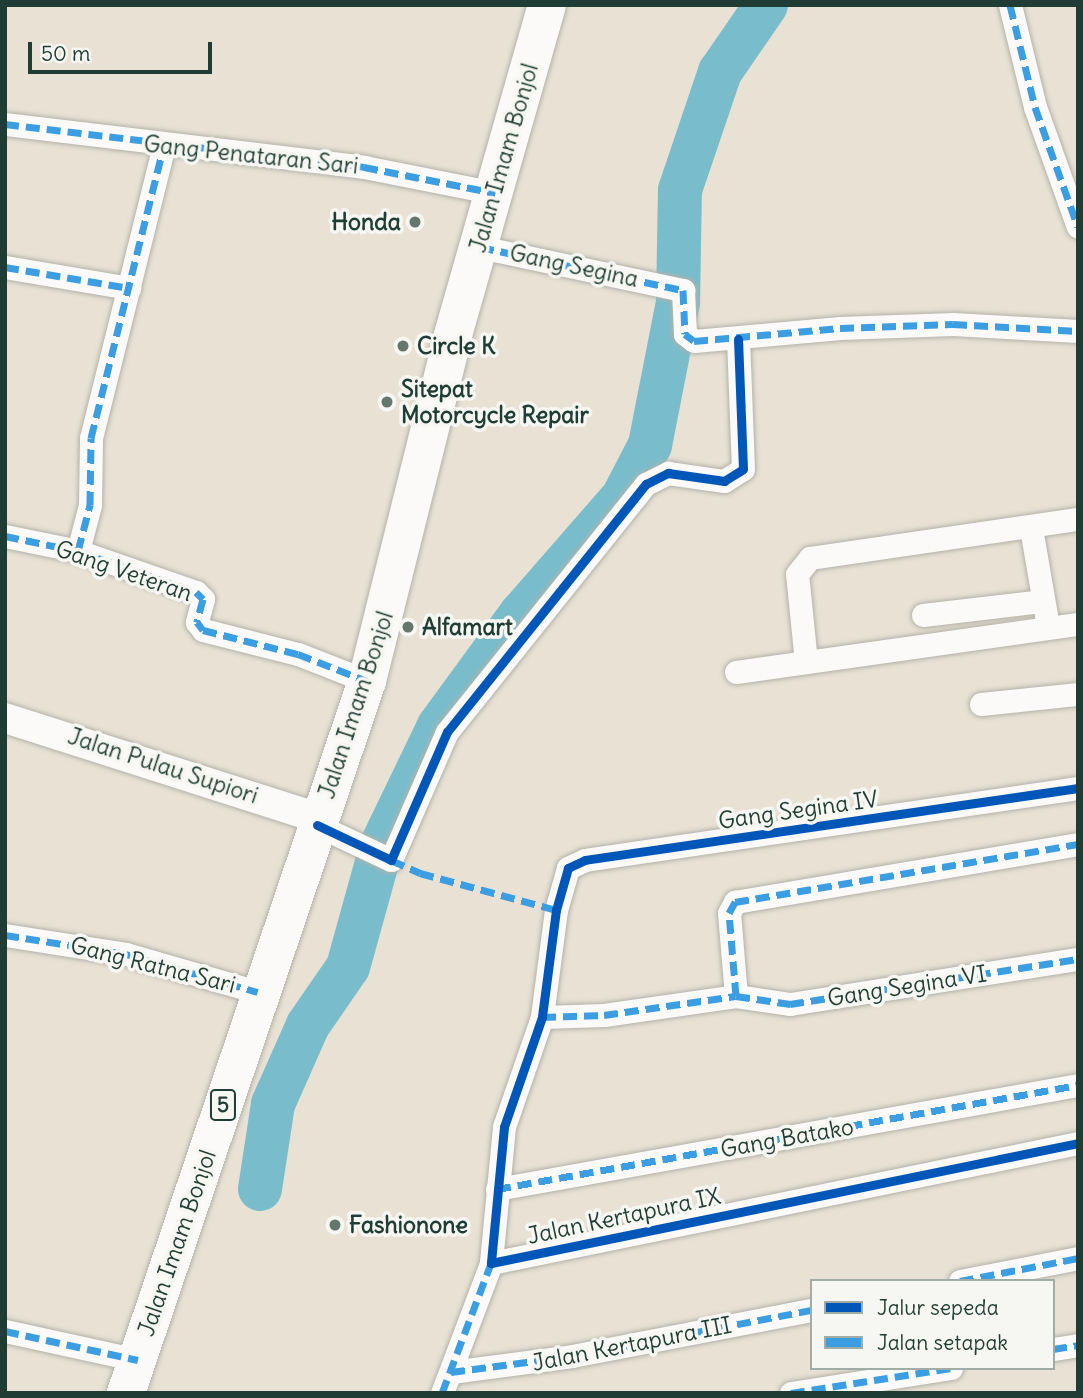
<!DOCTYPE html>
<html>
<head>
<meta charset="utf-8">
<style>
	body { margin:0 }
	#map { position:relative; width:1083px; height:1398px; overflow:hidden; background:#e8e1d4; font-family:Delius,sans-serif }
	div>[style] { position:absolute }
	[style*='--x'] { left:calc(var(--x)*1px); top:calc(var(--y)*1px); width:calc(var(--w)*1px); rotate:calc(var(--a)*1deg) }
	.river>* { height:44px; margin:-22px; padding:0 22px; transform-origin:22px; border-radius:22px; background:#79bdcc }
	.roads { filter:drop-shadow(0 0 2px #b3b2a9) drop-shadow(0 0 2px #b3b2a9) }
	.minor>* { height:23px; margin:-11.5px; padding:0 11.5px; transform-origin:11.5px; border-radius:11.5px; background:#fcfaf9 }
	.tertiary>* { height:30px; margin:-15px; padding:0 15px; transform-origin:15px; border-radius:15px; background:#fcfaf9 }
	.trunk>* { height:38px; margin:-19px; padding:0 19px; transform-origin:19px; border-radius:19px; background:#fcfaf9 }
	.quiet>* { height:7px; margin-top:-3.5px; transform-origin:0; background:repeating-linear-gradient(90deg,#3c9ee2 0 14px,transparent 0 21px) }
	.cycleway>* { height:9px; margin:-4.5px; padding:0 4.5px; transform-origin:4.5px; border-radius:4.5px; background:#0057b8 }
	.dots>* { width:19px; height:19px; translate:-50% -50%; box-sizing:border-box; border:4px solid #f6f6f2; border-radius:50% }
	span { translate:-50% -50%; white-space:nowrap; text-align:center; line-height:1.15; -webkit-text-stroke:7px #f6f6f2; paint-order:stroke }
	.shield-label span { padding:2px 5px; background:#f6f6f2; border:2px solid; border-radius:5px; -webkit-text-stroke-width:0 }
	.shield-label { font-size:21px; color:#1f3d34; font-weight:700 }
	.street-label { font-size:23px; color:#1f3d34 }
	.poi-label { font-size:23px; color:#1f3d34; font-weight:700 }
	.right { translate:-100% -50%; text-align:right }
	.left { translate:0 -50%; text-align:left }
	.frame { position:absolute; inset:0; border:7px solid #1f3d34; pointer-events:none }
	.legend { position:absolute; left:810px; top:1279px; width:245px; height:91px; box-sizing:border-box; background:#f6f6f2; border:2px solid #a0aca6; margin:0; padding:9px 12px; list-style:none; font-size:21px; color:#1f3d34 }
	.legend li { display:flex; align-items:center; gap:14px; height:35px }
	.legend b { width:35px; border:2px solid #a0aca6 }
	.scale { position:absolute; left:28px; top:42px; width:184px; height:32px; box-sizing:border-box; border:4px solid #1f3d34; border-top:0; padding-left:9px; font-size:21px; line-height:24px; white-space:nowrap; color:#1f3d34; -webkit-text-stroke:5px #f6f6f2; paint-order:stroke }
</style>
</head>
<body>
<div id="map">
	<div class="river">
		<div style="--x:260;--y:1189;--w:86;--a:-81.3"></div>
		<div style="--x:273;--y:1104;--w:86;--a:-66.1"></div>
		<div style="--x:308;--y:1025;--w:70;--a:-55.4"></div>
		<div style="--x:348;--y:967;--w:128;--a:-74.5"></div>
		<div style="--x:382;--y:844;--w:131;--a:-64.2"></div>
		<div style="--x:439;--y:726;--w:139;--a:-53.8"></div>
		<div style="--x:521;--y:614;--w:155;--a:-48.9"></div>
		<div style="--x:623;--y:497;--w:59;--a:-62.6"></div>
		<div style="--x:650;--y:445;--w:146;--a:-78.9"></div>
		<div style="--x:678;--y:302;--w:112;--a:-89"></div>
		<div style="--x:680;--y:190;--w:125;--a:-71.3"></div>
		<div style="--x:720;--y:72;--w:81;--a:-55.5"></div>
	</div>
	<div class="roads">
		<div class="minor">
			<div style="--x:1010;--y:5;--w:105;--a:76.2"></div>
			<div style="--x:1035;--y:107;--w:127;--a:70.3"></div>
			<div style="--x:5;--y:124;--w:362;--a:6.8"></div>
			<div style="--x:364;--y:167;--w:134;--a:11.2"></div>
			<div style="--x:480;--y:247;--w:208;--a:12"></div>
			<div style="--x:683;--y:290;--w:44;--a:87.4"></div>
			<div style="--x:685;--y:334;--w:11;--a:38"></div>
			<div style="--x:694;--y:341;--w:147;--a:-5.1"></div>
			<div style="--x:840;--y:328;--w:113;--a:-2"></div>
			<div style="--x:953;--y:324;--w:125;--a:3.2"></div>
			<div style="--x:5;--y:267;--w:126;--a:9.6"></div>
			<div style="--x:1031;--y:528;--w:88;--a:80.2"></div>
			<div style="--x:5;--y:536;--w:75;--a:11.6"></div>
			<div style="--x:78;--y:551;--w:125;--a:19.2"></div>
			<div style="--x:196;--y:592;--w:10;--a:45"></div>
			<div style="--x:203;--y:599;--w:24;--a:105"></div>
			<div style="--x:197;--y:622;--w:10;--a:53"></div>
			<div style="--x:203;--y:630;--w:98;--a:14.2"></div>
			<div style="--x:298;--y:654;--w:74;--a:21.4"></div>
			<div style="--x:78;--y:551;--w:48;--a:-75.4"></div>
			<div style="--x:90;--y:505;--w:67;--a:-89.1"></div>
			<div style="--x:91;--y:438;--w:301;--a:-76"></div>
			<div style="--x:923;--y:615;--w:121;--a:-6.7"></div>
			<div style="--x:806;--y:662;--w:88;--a:-95.8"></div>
			<div style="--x:797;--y:574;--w:21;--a:-51"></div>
			<div style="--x:810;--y:558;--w:271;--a:-8.3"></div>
			<div style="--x:736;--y:672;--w:345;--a:-8"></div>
			<div style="--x:981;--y:704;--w:98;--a:-5.9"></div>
			<div style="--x:1078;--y:788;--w:498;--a:171.7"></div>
			<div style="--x:585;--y:860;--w:19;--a:155"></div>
			<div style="--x:568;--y:868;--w:44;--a:105.9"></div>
			<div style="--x:556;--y:910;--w:108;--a:97.5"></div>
			<div style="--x:542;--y:1017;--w:116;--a:109.1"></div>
			<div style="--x:504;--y:1127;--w:137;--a:95.5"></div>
			<div style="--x:491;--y:1263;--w:599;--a:-11.55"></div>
			<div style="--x:317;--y:825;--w:82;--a:25.3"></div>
			<div style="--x:391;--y:860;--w:140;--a:-66.4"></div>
			<div style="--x:447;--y:732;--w:318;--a:-51.3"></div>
			<div style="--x:646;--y:484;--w:25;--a:-27"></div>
			<div style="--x:668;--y:473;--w:57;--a:8.1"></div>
			<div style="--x:724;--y:481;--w:22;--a:-32"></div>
			<div style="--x:743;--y:469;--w:130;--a:-92.2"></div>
			<div style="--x:5;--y:935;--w:122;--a:8.9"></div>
			<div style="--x:126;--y:954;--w:137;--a:16.1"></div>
			<div style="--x:736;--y:996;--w:83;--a:-94.8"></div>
			<div style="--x:729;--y:913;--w:13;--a:-61"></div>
			<div style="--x:735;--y:902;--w:348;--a:-9.6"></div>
			<div style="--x:542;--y:1017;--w:62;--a:-1.8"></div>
			<div style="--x:604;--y:1015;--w:133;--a:-8.2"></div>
			<div style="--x:736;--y:996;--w:55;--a:8.4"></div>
			<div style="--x:790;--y:1004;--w:291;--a:-8.9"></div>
			<div style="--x:497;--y:1189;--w:590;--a:-10.15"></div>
			<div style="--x:960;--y:1281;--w:120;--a:-11"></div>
			<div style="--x:5;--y:1331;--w:136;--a:12.3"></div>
			<div style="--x:1053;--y:1349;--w:25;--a:-9"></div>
			<div style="--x:451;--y:1372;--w:122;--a:-7.5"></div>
			<div style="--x:572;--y:1356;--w:244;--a:-10.9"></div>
			<div style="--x:442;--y:1393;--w:139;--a:-69.3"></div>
			<div style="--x:791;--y:1393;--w:162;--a:-8.9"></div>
		</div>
		<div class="tertiary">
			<div style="--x:5;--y:718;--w:330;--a:17.7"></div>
		</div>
		<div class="trunk">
			<div style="--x:126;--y:1393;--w:752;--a:-71.3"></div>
			<div style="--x:367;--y:681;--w:357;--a:-76"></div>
			<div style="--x:453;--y:335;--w:343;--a:-74.1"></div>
		</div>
	</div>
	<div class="quiet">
		<div style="--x:1010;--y:5;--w:105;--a:76.2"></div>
		<div style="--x:1035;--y:107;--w:127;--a:70.3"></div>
		<div style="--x:5;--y:124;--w:362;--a:6.8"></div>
		<div style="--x:364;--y:167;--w:134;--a:11.2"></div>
		<div style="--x:480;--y:247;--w:208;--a:12"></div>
		<div style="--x:683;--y:290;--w:44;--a:87.4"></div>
		<div style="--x:685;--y:334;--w:11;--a:38"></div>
		<div style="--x:694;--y:341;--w:147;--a:-5.1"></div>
		<div style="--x:840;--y:328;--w:113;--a:-2"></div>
		<div style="--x:953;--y:324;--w:125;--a:3.2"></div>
		<div style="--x:5;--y:267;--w:126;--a:9.6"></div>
		<div style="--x:5;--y:536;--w:75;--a:11.6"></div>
		<div style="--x:78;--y:551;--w:125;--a:19.2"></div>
		<div style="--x:196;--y:592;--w:10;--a:45"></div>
		<div style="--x:203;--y:599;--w:24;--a:105"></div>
		<div style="--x:197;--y:622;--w:10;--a:53"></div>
		<div style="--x:203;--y:630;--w:98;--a:14.2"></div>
		<div style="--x:298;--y:654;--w:74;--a:21.4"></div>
		<div style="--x:78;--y:551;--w:48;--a:-75.4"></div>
		<div style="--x:90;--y:505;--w:67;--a:-89.1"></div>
		<div style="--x:91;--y:438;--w:301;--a:-76"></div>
		<div style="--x:391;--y:860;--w:32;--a:24"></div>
		<div style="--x:420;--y:873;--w:141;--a:15.2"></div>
		<div style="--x:5;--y:935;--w:122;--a:8.9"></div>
		<div style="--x:126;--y:954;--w:137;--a:16.1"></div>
		<div style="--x:736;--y:996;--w:83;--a:-94.8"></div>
		<div style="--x:729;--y:913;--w:13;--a:-61"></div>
		<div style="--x:735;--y:902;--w:348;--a:-9.6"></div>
		<div style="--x:542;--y:1017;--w:62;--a:-1.8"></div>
		<div style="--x:604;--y:1015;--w:133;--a:-8.2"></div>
		<div style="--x:736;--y:996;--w:55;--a:8.4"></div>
		<div style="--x:790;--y:1004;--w:291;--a:-8.9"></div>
		<div style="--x:497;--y:1189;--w:590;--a:-10.15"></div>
		<div style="--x:960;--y:1281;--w:120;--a:-11"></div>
		<div style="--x:5;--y:1331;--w:136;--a:12.3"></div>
		<div style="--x:1053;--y:1349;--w:25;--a:-9"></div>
		<div style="--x:451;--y:1372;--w:122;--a:-7.5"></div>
		<div style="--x:572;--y:1356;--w:244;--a:-10.9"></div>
		<div style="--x:442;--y:1393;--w:139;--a:-69.3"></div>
		<div style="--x:791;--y:1393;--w:162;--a:-8.9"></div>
	</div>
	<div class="cycleway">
		<div style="--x:1078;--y:788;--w:498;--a:171.7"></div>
		<div style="--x:585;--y:860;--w:19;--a:155"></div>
		<div style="--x:568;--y:868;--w:44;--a:105.9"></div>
		<div style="--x:556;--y:910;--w:108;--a:97.5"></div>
		<div style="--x:542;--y:1017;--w:116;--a:109.1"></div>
		<div style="--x:504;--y:1127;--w:137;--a:95.5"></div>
		<div style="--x:491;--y:1263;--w:599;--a:-11.55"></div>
		<div style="--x:317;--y:825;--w:82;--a:25.3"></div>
		<div style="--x:391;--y:860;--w:140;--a:-66.4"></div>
		<div style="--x:447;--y:732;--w:318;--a:-51.3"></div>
		<div style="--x:646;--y:484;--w:25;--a:-27"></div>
		<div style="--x:668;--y:473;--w:57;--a:8.1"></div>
		<div style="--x:724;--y:481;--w:22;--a:-32"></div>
		<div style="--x:743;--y:469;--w:130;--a:-92.2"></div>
	</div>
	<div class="dots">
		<div style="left:415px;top:222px;background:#65766c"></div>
		<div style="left:403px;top:346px;background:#65766c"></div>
		<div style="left:387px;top:402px;background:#65766c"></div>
		<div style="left:408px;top:627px;background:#65766c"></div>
		<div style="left:335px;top:1225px;background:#65766c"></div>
	</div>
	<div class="shield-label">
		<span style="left:223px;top:1105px">5</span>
	</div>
	<div class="street-label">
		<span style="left:251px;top:155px;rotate:6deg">Gang Penataran Sari</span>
		<span style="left:504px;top:158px;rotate:-74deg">Jalan Imam Bonjol</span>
		<span style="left:574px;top:266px;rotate:12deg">Gang Segina</span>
		<span style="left:124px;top:571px;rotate:19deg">Gang Veteran</span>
		<span style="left:356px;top:705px;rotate:-72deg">Jalan Imam Bonjol</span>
		<span style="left:163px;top:766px;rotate:18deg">Jalan Pulau Supiori</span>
		<span style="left:798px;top:810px;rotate:-8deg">Gang Segina IV</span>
		<span style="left:153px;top:965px;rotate:14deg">Gang Ratna Sari</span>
		<span style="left:907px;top:986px;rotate:-9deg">Gang Segina VI</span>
		<span style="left:787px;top:1138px;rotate:-10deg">Gang Batako</span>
		<span style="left:624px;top:1216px;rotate:-12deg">Jalan Kertapura IX</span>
		<span style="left:177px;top:1243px;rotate:-71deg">Jalan Imam Bonjol</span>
		<span style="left:632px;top:1344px;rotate:-11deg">Jalan Kertapura III</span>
	</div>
	<div class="poi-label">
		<span class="right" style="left:401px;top:222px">Honda</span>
		<span class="left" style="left:417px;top:346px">Circle K</span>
		<span class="left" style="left:401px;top:402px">Sitepat<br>Motorcycle Repair</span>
		<span class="left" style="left:422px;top:627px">Alfamart</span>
		<span class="left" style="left:349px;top:1225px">Fashionone</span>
	</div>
	<div class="frame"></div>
	<ul class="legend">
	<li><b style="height:9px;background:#0057b8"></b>Jalur sepeda</li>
	<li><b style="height:9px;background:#3c9ee2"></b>Jalan setapak</li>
	</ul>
	<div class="scale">50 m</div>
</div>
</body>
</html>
